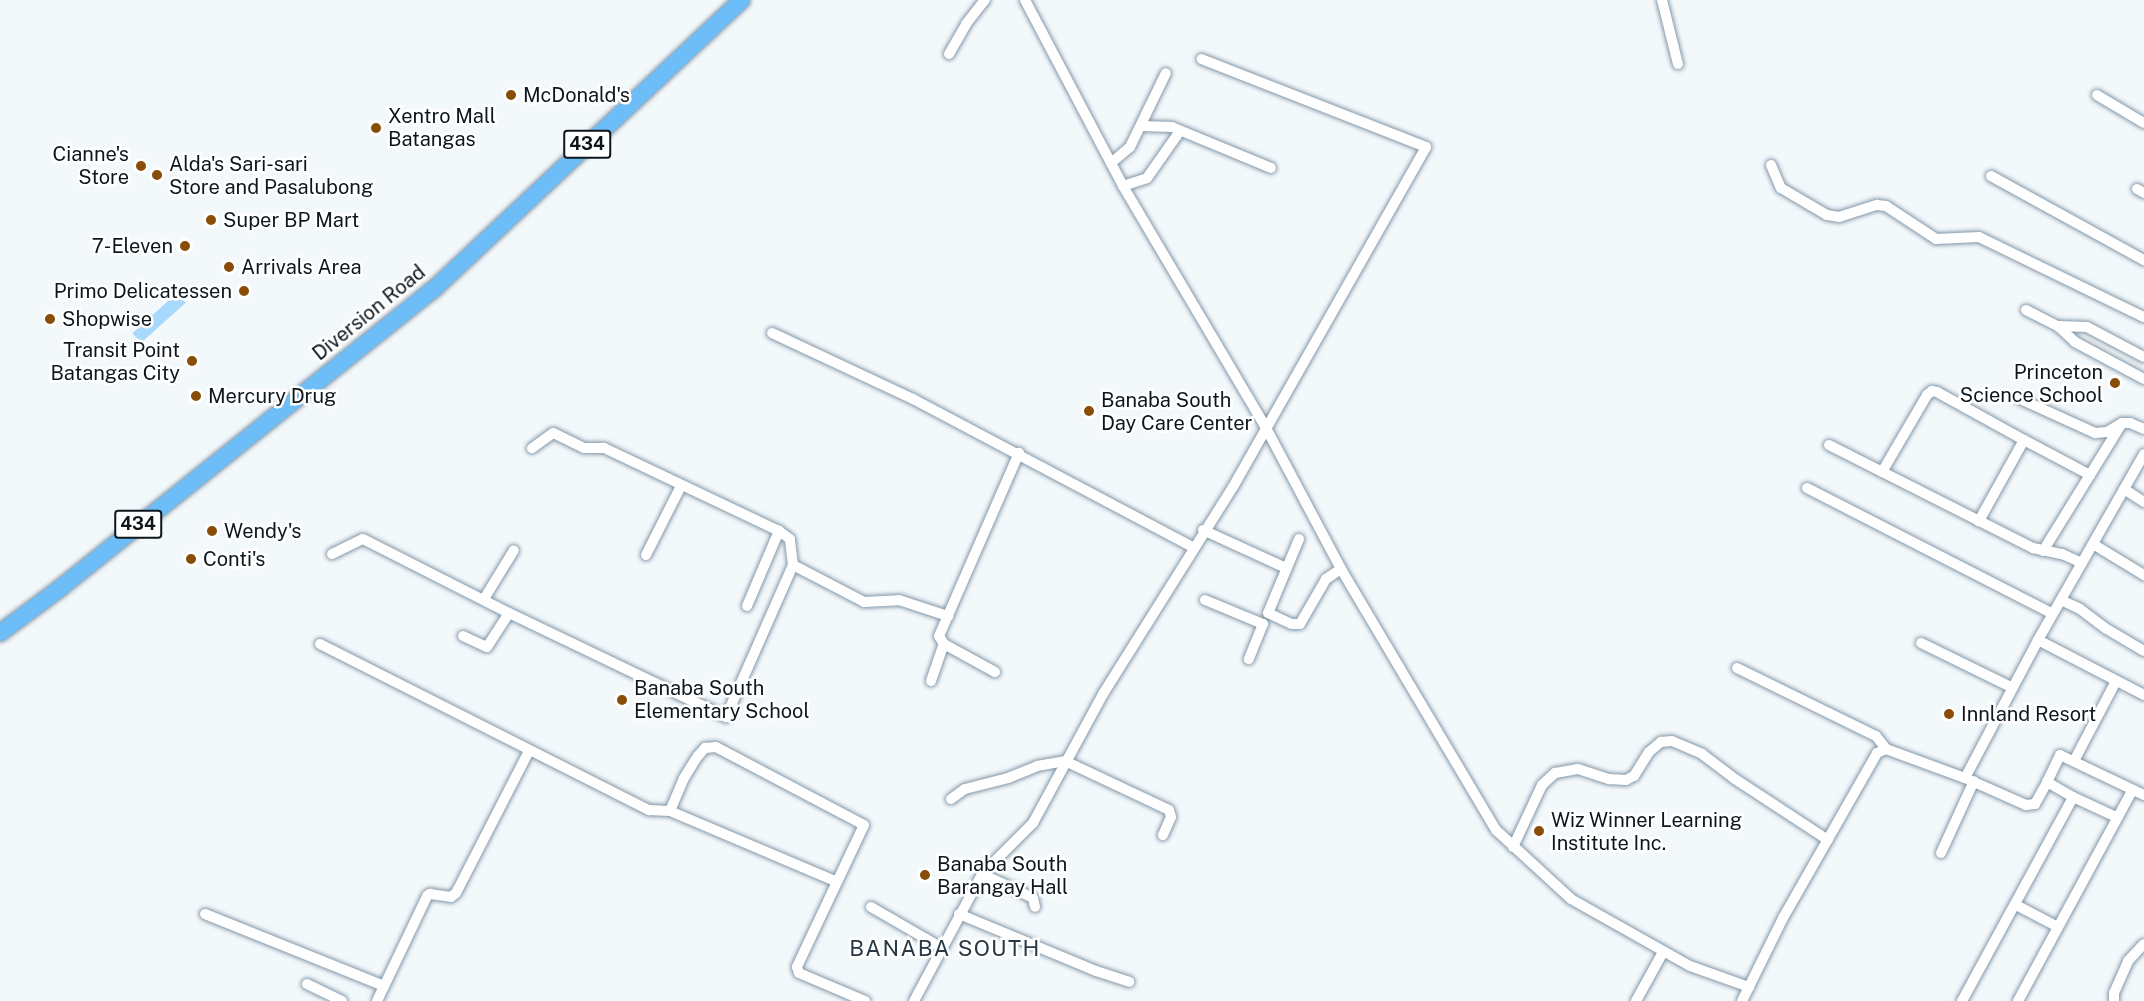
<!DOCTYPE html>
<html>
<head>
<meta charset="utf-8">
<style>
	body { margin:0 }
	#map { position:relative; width:2144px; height:1001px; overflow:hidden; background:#f3f8fb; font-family:"Public Sans",sans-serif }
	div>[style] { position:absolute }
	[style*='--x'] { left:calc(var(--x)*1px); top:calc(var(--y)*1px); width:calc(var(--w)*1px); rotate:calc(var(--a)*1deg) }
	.green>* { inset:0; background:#a7d8fe; transform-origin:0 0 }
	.roads { filter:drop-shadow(0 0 2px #8498a8) drop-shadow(0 0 2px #8498a8) }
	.minor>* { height:10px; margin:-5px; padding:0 5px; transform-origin:5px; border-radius:5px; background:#fff }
	.highway>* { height:16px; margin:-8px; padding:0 8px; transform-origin:8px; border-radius:8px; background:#6cbdf8 }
	.dots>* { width:16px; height:16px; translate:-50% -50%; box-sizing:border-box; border:3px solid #fff; border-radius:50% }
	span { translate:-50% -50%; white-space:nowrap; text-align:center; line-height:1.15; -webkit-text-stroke:5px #fff; paint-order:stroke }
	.shield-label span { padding:2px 4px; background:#fff; border:2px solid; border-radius:4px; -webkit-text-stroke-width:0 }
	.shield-label { font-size:18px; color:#0e161c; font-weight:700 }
	.poi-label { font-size:20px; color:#0e161c }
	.left { translate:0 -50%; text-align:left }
	.right { translate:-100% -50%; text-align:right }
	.street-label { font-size:20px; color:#0e161c }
	.quarter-label { font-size:22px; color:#273846; letter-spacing:1.5px }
</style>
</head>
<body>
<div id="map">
	<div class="green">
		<div style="left:177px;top:293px;width:13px;height:60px;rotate:48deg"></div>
	</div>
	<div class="roads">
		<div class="minor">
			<div style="--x:1025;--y:0;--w:210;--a:62.2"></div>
			<div style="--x:1123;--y:186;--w:279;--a:59.4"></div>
			<div style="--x:1265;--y:426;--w:162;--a:62"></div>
			<div style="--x:1341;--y:569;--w:304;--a:59.3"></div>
			<div style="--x:1496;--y:830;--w:102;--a:42.6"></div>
			<div style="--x:1571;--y:899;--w:137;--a:29.4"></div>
			<div style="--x:1690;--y:966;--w:63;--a:19.6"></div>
			<div style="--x:1662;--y:0;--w:66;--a:76"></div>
			<div style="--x:949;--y:54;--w:34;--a:-60"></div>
			<div style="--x:966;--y:24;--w:31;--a:-52"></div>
			<div style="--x:2097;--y:95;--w:55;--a:30.8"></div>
			<div style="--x:1141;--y:126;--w:31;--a:2"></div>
			<div style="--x:1172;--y:127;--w:107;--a:22.5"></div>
			<div style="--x:1111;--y:163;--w:25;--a:-40"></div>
			<div style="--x:1130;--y:147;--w:82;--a:-64.1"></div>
			<div style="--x:1771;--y:165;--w:25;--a:67"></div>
			<div style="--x:1781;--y:188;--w:53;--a:30.4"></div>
			<div style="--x:1827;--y:215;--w:12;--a:9"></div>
			<div style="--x:1839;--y:217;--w:40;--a:-18"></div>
			<div style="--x:1877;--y:205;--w:9;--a:6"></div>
			<div style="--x:1886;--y:206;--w:60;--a:33.4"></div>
			<div style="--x:1936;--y:239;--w:43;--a:-2.7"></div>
			<div style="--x:1979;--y:237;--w:183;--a:25.9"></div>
			<div style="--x:1991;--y:176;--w:175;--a:28.8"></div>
			<div style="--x:1123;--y:186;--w:25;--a:-18"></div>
			<div style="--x:1147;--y:178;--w:57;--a:-54.9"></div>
			<div style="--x:2137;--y:189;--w:8;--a:30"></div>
			<div style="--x:2026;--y:310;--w:36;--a:27"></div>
			<div style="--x:2058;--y:326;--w:23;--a:43"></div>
			<div style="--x:2075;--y:342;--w:78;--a:28.2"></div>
			<div style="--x:2058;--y:326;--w:29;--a:2"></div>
			<div style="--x:2087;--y:327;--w:64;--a:27.8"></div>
			<div style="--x:772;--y:333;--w:156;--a:25.1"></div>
			<div style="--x:913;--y:399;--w:317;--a:27.9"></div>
			<div style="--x:2018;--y:398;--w:85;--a:24.4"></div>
			<div style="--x:2095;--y:433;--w:12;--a:-5"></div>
			<div style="--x:2107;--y:432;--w:17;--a:-31"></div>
			<div style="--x:2122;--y:423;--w:8;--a:0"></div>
			<div style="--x:2130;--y:423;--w:15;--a:23"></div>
			<div style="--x:2024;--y:440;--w:75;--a:27.9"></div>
			<div style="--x:1829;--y:445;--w:229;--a:26.8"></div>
			<div style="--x:2033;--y:548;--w:30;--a:12"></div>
			<div style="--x:2062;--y:554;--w:22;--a:24"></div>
			<div style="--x:1882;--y:472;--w:89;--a:-59.7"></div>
			<div style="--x:1927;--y:395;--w:6;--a:-39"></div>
			<div style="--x:1932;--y:391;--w:5;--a:11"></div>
			<div style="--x:1937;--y:392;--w:99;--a:28.9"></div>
			<div style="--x:2024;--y:440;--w:93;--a:119.1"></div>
			<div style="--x:1807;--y:488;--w:276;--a:27.1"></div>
			<div style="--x:2124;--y:489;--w:24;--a:33"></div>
			<div style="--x:1203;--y:530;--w:91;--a:24.6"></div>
			<div style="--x:1299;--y:539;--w:80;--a:112.7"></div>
			<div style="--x:1268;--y:613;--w:26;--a:25"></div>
			<div style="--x:1292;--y:624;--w:8;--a:0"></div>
			<div style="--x:1300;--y:624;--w:52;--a:-60"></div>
			<div style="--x:1326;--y:579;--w:18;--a:-34"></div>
			<div style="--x:2093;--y:544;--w:60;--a:31.3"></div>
			<div style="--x:2043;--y:551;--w:150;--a:-58.3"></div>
			<div style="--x:332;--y:554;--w:34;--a:-26"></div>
			<div style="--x:363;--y:539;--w:164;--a:26.9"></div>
			<div style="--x:509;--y:613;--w:241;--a:25.6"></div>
			<div style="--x:726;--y:717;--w:166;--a:-66.2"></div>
			<div style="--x:793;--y:565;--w:26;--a:-97"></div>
			<div style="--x:790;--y:539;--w:14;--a:-144"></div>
			<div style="--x:779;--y:531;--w:194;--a:-154.6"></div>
			<div style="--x:604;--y:448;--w:20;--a:180"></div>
			<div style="--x:584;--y:448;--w:34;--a:-154"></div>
			<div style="--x:553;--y:433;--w:26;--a:144"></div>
			<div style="--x:646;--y:555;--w:77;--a:-63.1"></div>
			<div style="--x:793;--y:565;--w:80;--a:27.5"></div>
			<div style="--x:864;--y:602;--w:35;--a:-3"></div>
			<div style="--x:899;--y:600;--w:52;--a:18.1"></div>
			<div style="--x:484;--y:599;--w:57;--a:-58.5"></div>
			<div style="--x:1205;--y:600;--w:63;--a:22.5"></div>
			<div style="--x:1263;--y:624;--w:38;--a:112"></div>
			<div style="--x:2061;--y:600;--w:21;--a:25"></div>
			<div style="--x:2080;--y:609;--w:31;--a:37"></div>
			<div style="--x:2105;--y:628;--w:45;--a:30.5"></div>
			<div style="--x:747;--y:606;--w:82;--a:-66.9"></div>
			<div style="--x:463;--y:636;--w:26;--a:25"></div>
			<div style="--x:487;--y:647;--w:40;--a:-57.1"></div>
			<div style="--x:2038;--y:640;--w:119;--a:27.4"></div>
			<div style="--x:1921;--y:643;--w:102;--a:26.1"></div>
			<div style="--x:320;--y:644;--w:369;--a:26.8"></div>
			<div style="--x:649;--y:810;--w:21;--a:3"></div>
			<div style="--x:670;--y:811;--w:179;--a:23"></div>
			<div style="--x:1737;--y:668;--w:155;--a:26.1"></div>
			<div style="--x:1876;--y:736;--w:16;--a:52"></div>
			<div style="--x:995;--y:672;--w:58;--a:-151.2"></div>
			<div style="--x:944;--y:644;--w:9;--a:-122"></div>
			<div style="--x:939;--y:636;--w:200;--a:-66.4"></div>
			<div style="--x:931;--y:681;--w:39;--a:-71"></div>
			<div style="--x:2074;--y:761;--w:90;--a:-62.3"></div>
			<div style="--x:1965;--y:778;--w:67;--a:23.9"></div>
			<div style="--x:2026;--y:805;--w:9;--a:-6"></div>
			<div style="--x:2035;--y:804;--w:25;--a:-61"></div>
			<div style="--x:2073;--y:797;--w:47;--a:24.9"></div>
			<div style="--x:951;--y:799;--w:17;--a:-36"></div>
			<div style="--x:965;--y:789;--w:44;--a:-14.3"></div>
			<div style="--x:1008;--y:778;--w:31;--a:-22"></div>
			<div style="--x:1037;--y:766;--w:28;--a:-10"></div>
			<div style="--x:1065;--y:761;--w:115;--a:25.2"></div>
			<div style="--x:1169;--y:810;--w:7;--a:74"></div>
			<div style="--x:1171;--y:817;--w:20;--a:114"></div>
			<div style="--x:670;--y:811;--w:36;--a:-67"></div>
			<div style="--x:684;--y:778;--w:26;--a:-58"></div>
			<div style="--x:698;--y:756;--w:11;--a:-49"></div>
			<div style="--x:705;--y:748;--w:11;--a:-5"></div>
			<div style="--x:716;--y:747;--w:167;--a:27.8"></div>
			<div style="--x:864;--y:825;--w:157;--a:115.3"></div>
			<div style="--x:797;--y:967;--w:6;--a:72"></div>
			<div style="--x:799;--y:973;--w:72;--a:23"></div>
			<div style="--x:1513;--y:847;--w:68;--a:-64.9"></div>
			<div style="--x:1542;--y:785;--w:18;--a:-43"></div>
			<div style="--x:1555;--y:773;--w:23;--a:-10"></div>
			<div style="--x:1578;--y:769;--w:33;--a:18"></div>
			<div style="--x:1609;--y:779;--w:17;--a:3"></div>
			<div style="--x:1626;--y:780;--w:9;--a:-27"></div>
			<div style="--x:1634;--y:776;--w:28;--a:-58"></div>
			<div style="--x:1649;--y:752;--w:16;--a:-40"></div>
			<div style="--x:1661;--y:742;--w:11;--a:-5"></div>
			<div style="--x:1672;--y:741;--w:33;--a:23"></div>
			<div style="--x:1702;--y:754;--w:41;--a:37.1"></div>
			<div style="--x:1735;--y:779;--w:111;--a:33.3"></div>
			<div style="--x:1941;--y:853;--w:79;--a:-65.4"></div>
			<div style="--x:982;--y:874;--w:56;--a:25.2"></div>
			<div style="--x:1033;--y:898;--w:9;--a:77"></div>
			<div style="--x:2016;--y:905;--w:47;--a:27.6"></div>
			<div style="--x:871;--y:907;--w:82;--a:30"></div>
			<div style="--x:205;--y:914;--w:193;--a:21.9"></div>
			<div style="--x:959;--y:914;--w:148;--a:22.6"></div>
			<div style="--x:1096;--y:971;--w:35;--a:18"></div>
			<div style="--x:307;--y:984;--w:39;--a:26"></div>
			<div style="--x:377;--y:1001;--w:116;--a:-64.5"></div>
			<div style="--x:427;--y:896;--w:4;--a:-34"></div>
			<div style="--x:430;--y:894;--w:21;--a:8"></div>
			<div style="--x:451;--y:897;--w:6;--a:-39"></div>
			<div style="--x:456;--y:893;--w:160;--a:-62.8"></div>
			<div style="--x:914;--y:1001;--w:144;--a:-61.8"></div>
			<div style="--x:982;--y:874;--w:72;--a:-45"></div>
			<div style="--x:1033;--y:823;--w:147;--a:-61.5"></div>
			<div style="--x:1103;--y:694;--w:244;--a:-57.9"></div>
			<div style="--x:1233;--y:487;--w:391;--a:-60.4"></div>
			<div style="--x:1426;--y:147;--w:241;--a:-158.6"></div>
			<div style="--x:1636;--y:1001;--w:56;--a:-61.1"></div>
			<div style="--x:1742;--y:1001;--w:93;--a:-63.7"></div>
			<div style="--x:1783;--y:918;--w:190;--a:-60.3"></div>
			<div style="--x:1877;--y:753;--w:10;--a:-24"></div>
			<div style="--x:1886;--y:749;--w:84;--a:20.2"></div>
			<div style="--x:1965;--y:778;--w:156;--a:-62.1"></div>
			<div style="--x:2038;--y:640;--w:214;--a:-60.3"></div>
			<div style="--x:1962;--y:1001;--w:232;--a:-61.4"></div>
			<div style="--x:2073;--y:797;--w:30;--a:-150"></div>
			<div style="--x:2047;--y:782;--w:30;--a:-64"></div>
			<div style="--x:2060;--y:755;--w:93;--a:25.5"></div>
			<div style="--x:2018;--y:1001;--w:239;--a:-61.5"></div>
			<div style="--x:2114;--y:1001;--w:8;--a:-90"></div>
			<div style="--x:2114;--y:993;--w:35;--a:-66"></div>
			<div style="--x:2128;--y:961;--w:23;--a:-47"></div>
		</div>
		<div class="highway">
			<div style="--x:0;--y:633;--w:74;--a:-36.7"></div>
			<div style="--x:59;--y:589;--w:480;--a:-38.7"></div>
			<div style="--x:434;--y:289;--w:422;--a:-43.2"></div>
		</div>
	</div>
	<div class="dots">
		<div style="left:511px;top:95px;background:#884d06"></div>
		<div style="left:376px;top:128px;background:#884d06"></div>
		<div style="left:141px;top:166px;background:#884d06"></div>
		<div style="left:157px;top:175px;background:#884d06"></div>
		<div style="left:211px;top:220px;background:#884d06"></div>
		<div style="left:185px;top:246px;background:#884d06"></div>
		<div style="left:229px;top:267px;background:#884d06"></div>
		<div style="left:244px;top:291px;background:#884d06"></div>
		<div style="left:50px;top:319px;background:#884d06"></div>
		<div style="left:192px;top:361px;background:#884d06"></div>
		<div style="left:2115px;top:383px;background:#884d06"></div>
		<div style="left:196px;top:396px;background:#884d06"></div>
		<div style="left:1089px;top:411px;background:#884d06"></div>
		<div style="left:212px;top:531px;background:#884d06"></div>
		<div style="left:191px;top:559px;background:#884d06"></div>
		<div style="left:622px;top:700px;background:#884d06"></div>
		<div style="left:1949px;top:714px;background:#884d06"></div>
		<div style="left:1539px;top:831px;background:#884d06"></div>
		<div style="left:925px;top:875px;background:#884d06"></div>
	</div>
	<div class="shield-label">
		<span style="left:587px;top:144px">434</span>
		<span style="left:138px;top:524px">434</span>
	</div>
	<div class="poi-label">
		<span class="left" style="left:523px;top:95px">McDonald's</span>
		<span class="left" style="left:388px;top:128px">Xentro Mall<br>Batangas</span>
		<span class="right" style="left:129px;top:166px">Cianne's<br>Store</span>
		<span class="left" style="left:169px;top:176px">Alda's Sari-sari<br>Store and Pasalubong</span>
		<span class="left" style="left:223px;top:220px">Super BP Mart</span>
		<span class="right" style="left:173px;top:246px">7-Eleven</span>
		<span class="left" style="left:241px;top:267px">Arrivals Area</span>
		<span class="right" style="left:232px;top:291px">Primo Delicatessen</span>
		<span class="left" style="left:62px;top:319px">Shopwise</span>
		<span class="right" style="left:180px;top:362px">Transit Point<br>Batangas City</span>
		<span class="right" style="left:2103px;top:384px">Princeton<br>Science School</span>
		<span class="left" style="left:208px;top:396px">Mercury Drug</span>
		<span class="left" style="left:1101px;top:412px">Banaba South<br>Day Care Center</span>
		<span class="left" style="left:224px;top:531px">Wendy's</span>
		<span class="left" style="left:203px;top:559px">Conti's</span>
		<span class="left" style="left:634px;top:700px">Banaba South<br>Elementary School</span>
		<span class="left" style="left:1961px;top:714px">Innland Resort</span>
		<span class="left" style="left:1551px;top:832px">Wiz Winner Learning<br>Institute Inc.</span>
		<span class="left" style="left:937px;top:876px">Banaba South<br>Barangay Hall</span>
	</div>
	<div class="street-label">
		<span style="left:369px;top:313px;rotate:-39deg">Diversion Road</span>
	</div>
	<div class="quarter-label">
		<span style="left:945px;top:949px">BANABA SOUTH</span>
	</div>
</div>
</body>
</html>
